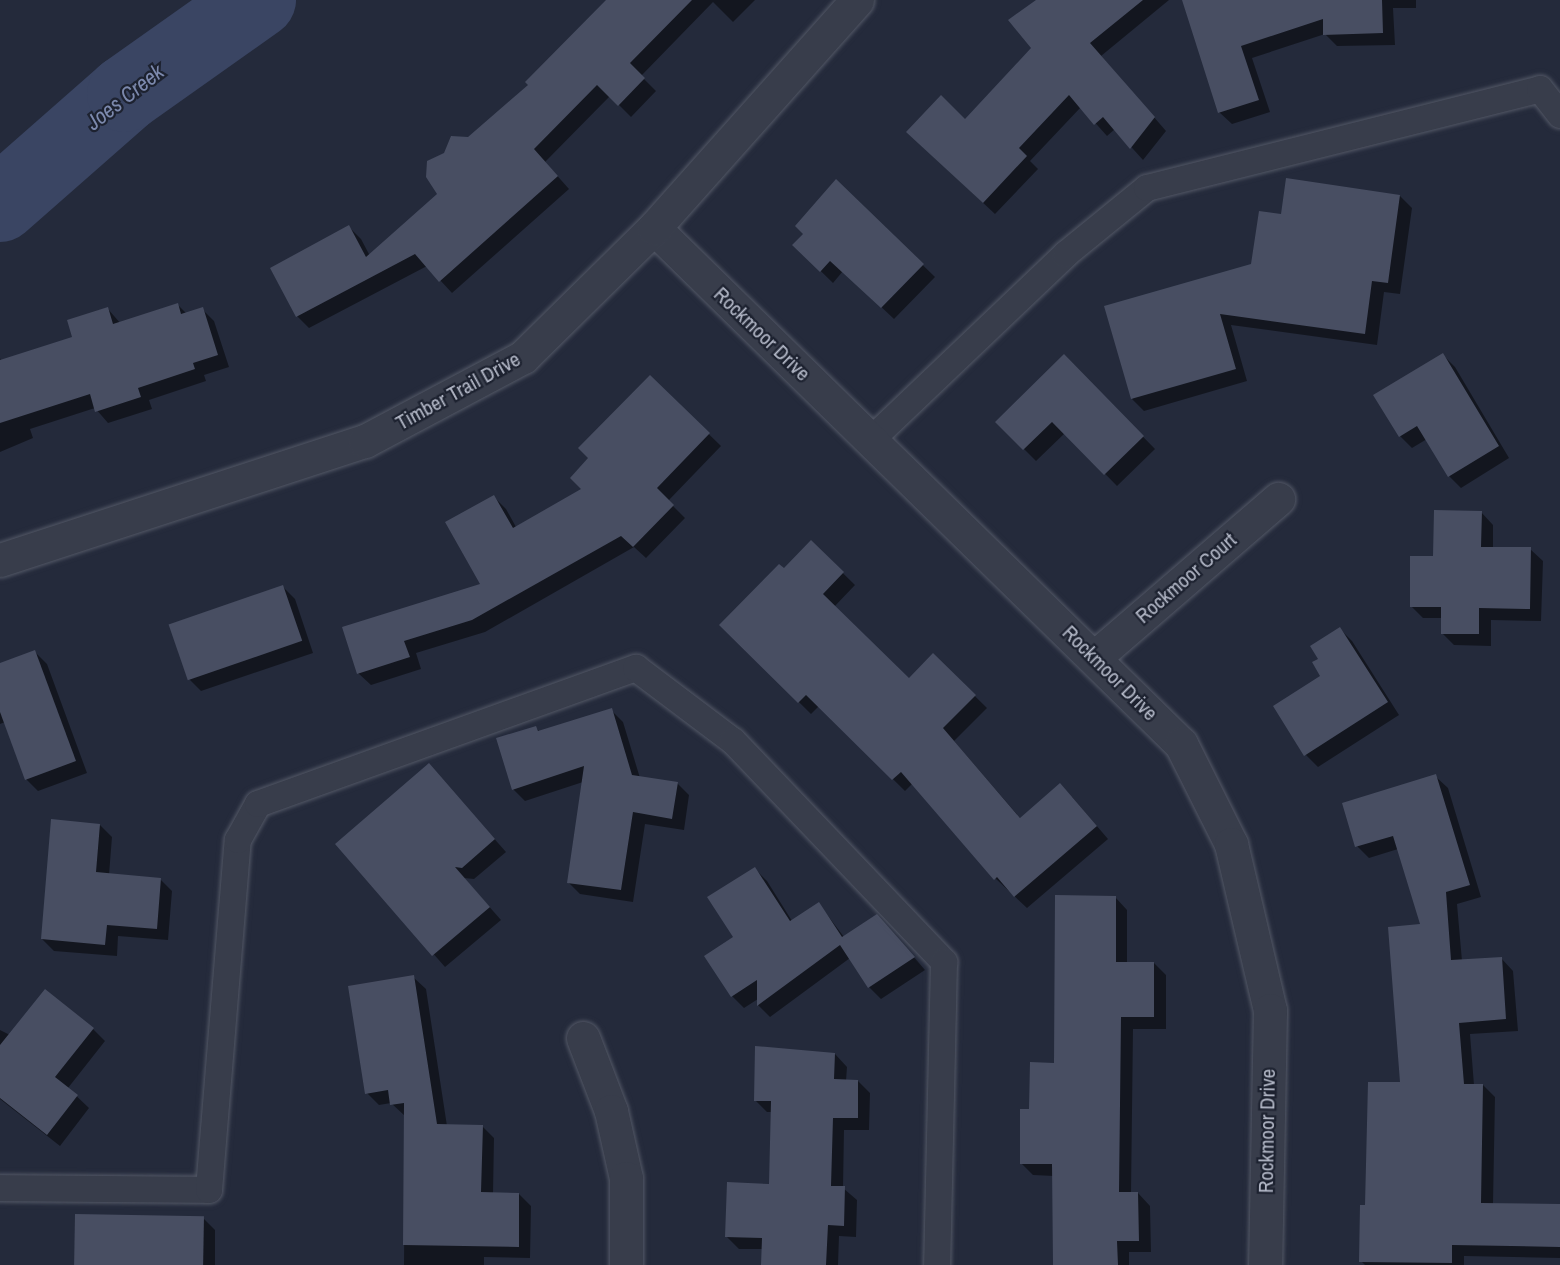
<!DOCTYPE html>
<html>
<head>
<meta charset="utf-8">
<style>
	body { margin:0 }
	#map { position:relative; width:1560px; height:1265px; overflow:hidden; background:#242a3b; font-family:"Archivo Narrow",sans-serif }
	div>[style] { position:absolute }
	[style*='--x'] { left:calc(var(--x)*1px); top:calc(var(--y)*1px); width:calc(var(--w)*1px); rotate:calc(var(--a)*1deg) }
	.shadow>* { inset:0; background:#0007 }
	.river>* { height:76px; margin:-38px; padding:0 38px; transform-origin:38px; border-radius:38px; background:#3a4563 }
	.building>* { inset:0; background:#484e62; transform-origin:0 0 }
	.roads { filter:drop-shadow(0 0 2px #535866) drop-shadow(0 0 2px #535866) }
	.lane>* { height:26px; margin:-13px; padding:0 13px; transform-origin:13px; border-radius:13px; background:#383d4b }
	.street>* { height:33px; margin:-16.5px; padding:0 16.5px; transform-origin:16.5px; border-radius:16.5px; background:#383d4b }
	span { translate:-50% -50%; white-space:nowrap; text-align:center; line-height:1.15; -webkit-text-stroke:4.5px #1d2230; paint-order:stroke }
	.street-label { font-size:21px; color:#b3b8c7 }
	.water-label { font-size:22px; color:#7c89ad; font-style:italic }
</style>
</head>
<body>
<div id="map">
	<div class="shadow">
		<div style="clip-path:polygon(608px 0,755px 0,733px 22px,713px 2px,641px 76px,656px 91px,631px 117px,610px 96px,545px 162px,569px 189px,452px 293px,427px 266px,309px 328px,297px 316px,349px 227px,361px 239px,370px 256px,439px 194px,445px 154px,469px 139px,530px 85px)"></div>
		<div style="clip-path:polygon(1039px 0,1169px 0,1101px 56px,1166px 131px,1143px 160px,1115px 129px,1107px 136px,1081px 107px,1030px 161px,1038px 169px,995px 214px,920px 144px,965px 121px,1033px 48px)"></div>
		<div style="clip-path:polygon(1184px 0,1416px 0,1416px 8px,1393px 8px,1395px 45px,1337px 46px,1325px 34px,1252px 58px,1270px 112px,1232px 124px,1219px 112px)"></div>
		<div style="clip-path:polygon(836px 181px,935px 277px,894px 319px,843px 271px,833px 283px,794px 245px,805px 234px)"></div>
		<div style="clip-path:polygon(1400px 196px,1412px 208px,1400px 294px,1384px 292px,1377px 345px,1231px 325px,1247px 381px,1144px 411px,1132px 399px,1252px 265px,1282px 215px)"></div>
		<div style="clip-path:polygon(178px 305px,187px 314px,202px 309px,214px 321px,229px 367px,204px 375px,206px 381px,149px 400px,152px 409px,108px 423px,95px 408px,30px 429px,33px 438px,0 452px,0 358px,1px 361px,74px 338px,108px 309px,121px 324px)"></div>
		<div style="clip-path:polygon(1443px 355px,1455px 367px,1509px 458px,1461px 488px,1449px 476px,1427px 439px,1412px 448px,1400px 436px)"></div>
		<div style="clip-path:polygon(1064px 356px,1155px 449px,1117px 486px,1065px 433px,1036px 461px,997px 422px)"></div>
		<div style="clip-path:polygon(650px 377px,721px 446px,668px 501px,685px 518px,646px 558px,634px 547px,485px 632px,416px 653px,421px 669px,371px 685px,358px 673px,482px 584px,494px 497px,506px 509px,516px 527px,583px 489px)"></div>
		<div style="clip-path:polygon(1481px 512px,1493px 525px,1493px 548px,1530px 549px,1543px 561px,1541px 621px,1491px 620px,1491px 646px,1454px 645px,1442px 633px,1442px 618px,1423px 618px,1411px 606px,1434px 557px)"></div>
		<div style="clip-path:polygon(811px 542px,855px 585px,834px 607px,909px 680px,933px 655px,987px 708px,954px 741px,1021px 819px,1072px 797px,1108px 839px,1027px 908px,995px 878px,913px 783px,905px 791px,819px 706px,811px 714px,721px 625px,784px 570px)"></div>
		<div style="clip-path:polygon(283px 587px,295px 599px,313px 653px,201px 691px,189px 679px)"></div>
		<div style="clip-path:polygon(1340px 629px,1352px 641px,1399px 715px,1318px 767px,1306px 755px,1322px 676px,1320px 659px)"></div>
		<div style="clip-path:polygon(35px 652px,47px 664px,87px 773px,38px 791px,26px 779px,5px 722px,0 724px,0 665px)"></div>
		<div style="clip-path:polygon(611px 710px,623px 722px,640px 778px,677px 783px,689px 795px,684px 830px,645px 824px,633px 902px,580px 894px,568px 882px,583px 782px,525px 801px,513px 789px,535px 727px,540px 732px)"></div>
		<div style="clip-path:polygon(429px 765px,506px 852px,474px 879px,464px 878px,501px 920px,445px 967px,337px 844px)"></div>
		<div style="clip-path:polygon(1435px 776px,1448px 788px,1481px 897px,1457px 904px,1462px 961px,1501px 958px,1513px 971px,1518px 1031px,1470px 1034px,1474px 1085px,1483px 1085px,1495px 1097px,1493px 1204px,1560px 1205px,1560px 1258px,1464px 1256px,1464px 1265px,1365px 1265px,1361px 1261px,1367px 1207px,1402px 1084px,1422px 925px,1398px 849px,1369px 858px,1357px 846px)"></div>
		<div style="clip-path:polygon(100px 825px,112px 837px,109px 875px,160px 879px,172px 891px,168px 940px,118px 936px,117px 956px,54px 951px,42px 939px)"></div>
		<div style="clip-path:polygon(755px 869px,767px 881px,792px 921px,819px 904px,844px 937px,889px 928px,925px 970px,881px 999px,869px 987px,850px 958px,770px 1017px,758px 1005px,758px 999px,744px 1008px,732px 996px,736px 937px)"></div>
		<div style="clip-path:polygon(1115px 897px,1127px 910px,1127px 963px,1154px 963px,1166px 975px,1166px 1029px,1133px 1029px,1131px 1194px,1138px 1193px,1150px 1206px,1151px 1252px,1129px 1252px,1129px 1265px,1054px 1265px,1054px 1176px,1033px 1175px,1021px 1163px,1031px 1111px,1055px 1064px)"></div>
		<div style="clip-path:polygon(413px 977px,426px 989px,447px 1126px,482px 1126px,494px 1138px,493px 1194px,519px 1194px,531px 1206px,530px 1258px,484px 1257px,484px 1265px,404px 1265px,405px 1116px,391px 1103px,379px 1105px,367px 1093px)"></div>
		<div style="clip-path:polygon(93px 1029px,105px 1041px,68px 1088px,89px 1108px,60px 1146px,0 1099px,0 1030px,10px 1035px)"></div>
		<div style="clip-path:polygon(835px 1054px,847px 1067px,846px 1081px,858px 1081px,870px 1093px,869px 1130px,844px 1130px,843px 1188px,857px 1200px,856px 1237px,839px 1236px,838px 1265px,763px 1265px,764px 1249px,739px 1249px,727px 1237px,770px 1185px,772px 1112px,767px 1112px,755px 1100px)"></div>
		<div style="clip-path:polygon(203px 1218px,215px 1230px,215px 1265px,75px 1265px)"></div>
	</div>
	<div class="river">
		<div style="--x:0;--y:204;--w:167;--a:-41.3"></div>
		<div style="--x:125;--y:94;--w:163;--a:-35.3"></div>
	</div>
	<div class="building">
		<div style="clip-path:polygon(606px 0,692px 0,630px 63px,645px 78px,618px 106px,597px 85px,534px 149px,558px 176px,439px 282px,415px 254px,296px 317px,270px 268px,349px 225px,366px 257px,437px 194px,426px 177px,427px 161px,444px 153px,451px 136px,468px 137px,528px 85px,525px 82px)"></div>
		<div style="clip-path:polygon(1036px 0,1143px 0,1090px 43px,1155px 117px,1130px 149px,1103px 117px,1094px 125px,1069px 95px,1019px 148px,1027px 156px,983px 203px,906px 132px,941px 95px,965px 119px,1031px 48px,1008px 20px)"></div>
		<div style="clip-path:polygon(1182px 0,1382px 0,1383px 33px,1323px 35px,1323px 19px,1241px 46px,1259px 100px,1218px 113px)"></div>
		<div style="clip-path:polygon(1286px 178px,1400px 195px,1388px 283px,1372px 281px,1365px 334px,1220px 314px,1236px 369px,1131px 399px,1104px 306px,1251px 264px,1259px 211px,1281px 214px)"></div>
		<div style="clip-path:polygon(836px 179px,924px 264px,881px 308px,830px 261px,820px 272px,792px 245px,803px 234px,795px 226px)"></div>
		<div style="clip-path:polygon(178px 303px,181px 314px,203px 307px,218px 355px,193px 363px,195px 369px,138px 388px,141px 397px,95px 412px,90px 394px,0 423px,0 360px,72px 337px,67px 320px,108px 307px,113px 324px)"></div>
		<div style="clip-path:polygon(1443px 353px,1499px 446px,1448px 477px,1417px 426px,1399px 437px,1373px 395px)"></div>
		<div style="clip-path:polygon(1064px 354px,1144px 436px,1104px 475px,1052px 422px,1023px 450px,995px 422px)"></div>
		<div style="clip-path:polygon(650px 375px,710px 433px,657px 488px,674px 505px,633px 547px,621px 536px,472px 620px,404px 641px,410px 657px,357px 674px,342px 627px,480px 584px,445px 522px,494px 495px,513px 528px,581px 489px,570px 478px,588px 458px,578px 448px)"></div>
		<div style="clip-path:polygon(1434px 510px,1482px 511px,1481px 547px,1531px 547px,1530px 609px,1479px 608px,1479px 634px,1441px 634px,1441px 607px,1410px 607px,1410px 556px,1433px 556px)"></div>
		<div style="clip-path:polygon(811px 540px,844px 572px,823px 594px,909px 678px,933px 653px,976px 695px,943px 728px,1020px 818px,1060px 783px,1097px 826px,1014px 897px,997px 877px,994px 880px,901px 772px,892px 780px,806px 695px,798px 703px,719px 625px,779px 564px,784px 568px)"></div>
		<div style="left:283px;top:585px;width:59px;height:121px;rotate:71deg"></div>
		<div style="clip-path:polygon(1340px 627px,1388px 702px,1304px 756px,1273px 706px,1320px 676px,1312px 662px,1318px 659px,1310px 646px)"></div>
		<div style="clip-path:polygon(35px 650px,76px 761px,25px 780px,0 712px,0 663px)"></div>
		<div style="clip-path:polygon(612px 708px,632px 775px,678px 782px,672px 819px,633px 812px,621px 890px,567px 883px,584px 766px,512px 790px,496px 738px,536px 726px,538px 731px)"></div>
		<div style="clip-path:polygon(429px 763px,495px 839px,462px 868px,455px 867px,490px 907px,432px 956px,335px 844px)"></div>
		<div style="clip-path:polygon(1436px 774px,1470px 885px,1446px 892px,1451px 960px,1502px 957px,1506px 1019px,1459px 1023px,1464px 1084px,1483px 1084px,1481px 1203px,1560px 1204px,1560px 1247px,1452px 1245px,1452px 1263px,1359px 1262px,1360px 1205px,1365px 1205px,1368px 1082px,1400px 1082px,1388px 927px,1420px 924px,1393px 836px,1355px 847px,1342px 803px)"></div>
		<div style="clip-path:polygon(51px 819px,100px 824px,96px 872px,161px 878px,157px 929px,107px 925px,105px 945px,41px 939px)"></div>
		<div style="clip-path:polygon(755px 867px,790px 921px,819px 902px,842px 937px,877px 914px,915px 957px,868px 988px,840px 945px,757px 1006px,757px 980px,731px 997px,704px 956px,733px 937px,707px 897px)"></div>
		<div style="clip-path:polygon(1055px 895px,1116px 896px,1116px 962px,1154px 962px,1154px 1017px,1121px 1017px,1119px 1192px,1138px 1192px,1139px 1241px,1117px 1241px,1118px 1265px,1053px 1265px,1052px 1164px,1020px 1164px,1020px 1109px,1029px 1109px,1030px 1062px,1054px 1063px)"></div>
		<div style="clip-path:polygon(414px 975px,437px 1124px,483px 1125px,481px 1192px,519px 1193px,519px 1247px,403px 1245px,404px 1103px,390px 1105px,388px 1090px,365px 1094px,348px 986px)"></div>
		<div style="clip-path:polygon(45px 989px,94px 1028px,55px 1077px,78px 1095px,47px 1135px,0 1098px,0 1045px)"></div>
		<div style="clip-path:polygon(755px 1046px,835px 1053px,834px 1079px,858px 1080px,858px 1118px,833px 1118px,831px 1186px,845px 1186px,844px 1226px,828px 1225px,826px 1265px,761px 1265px,762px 1238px,725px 1237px,727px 1182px,769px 1184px,771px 1101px,754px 1101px)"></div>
		<div style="left:75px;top:1214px;width:129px;height:51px;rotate:1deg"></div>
	</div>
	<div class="roads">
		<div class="lane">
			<div style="--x:871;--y:440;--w:269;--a:-43.6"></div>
			<div style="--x:1066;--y:254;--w:104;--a:-39.2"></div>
			<div style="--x:1147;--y:188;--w:405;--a:-14.1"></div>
			<div style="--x:1540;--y:89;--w:33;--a:52"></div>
			<div style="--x:0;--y:1188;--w:209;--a:0.5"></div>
			<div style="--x:209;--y:1190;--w:351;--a:-85.3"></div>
			<div style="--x:238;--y:840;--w:41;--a:-60.9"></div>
			<div style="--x:258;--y:804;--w:402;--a:-19.8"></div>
			<div style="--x:636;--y:668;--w:121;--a:37"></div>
			<div style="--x:733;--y:741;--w:306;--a:46.3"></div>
			<div style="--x:944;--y:962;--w:303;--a:91.3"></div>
		</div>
		<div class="street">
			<div style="--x:654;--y:228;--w:738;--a:44.4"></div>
			<div style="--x:1181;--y:744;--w:112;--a:63.4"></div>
			<div style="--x:1231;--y:844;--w:171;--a:76.8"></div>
			<div style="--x:1270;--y:1010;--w:255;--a:91.1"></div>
			<div style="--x:0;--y:560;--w:384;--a:-18.1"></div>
			<div style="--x:365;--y:441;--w:179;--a:-28"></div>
			<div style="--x:523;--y:357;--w:184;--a:-44.6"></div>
			<div style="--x:654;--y:228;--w:305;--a:-48.3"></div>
			<div style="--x:1095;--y:657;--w:242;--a:-40.8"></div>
			<div style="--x:583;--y:1038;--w:78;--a:69"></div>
			<div style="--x:611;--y:1111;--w:69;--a:77.4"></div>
			<div style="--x:626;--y:1178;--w:87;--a:90"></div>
		</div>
	</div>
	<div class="street-label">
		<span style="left:762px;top:334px;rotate:44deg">Rockmoor Drive</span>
		<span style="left:458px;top:391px;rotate:-29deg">Timber Trail Drive</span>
		<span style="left:1186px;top:578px;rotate:-41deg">Rockmoor Court</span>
		<span style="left:1110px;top:673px;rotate:45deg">Rockmoor Drive</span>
		<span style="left:1267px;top:1131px;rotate:-89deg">Rockmoor Drive</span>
	</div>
	<div class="water-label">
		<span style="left:125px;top:97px;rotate:-38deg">Joes Creek</span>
	</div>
</div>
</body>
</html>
